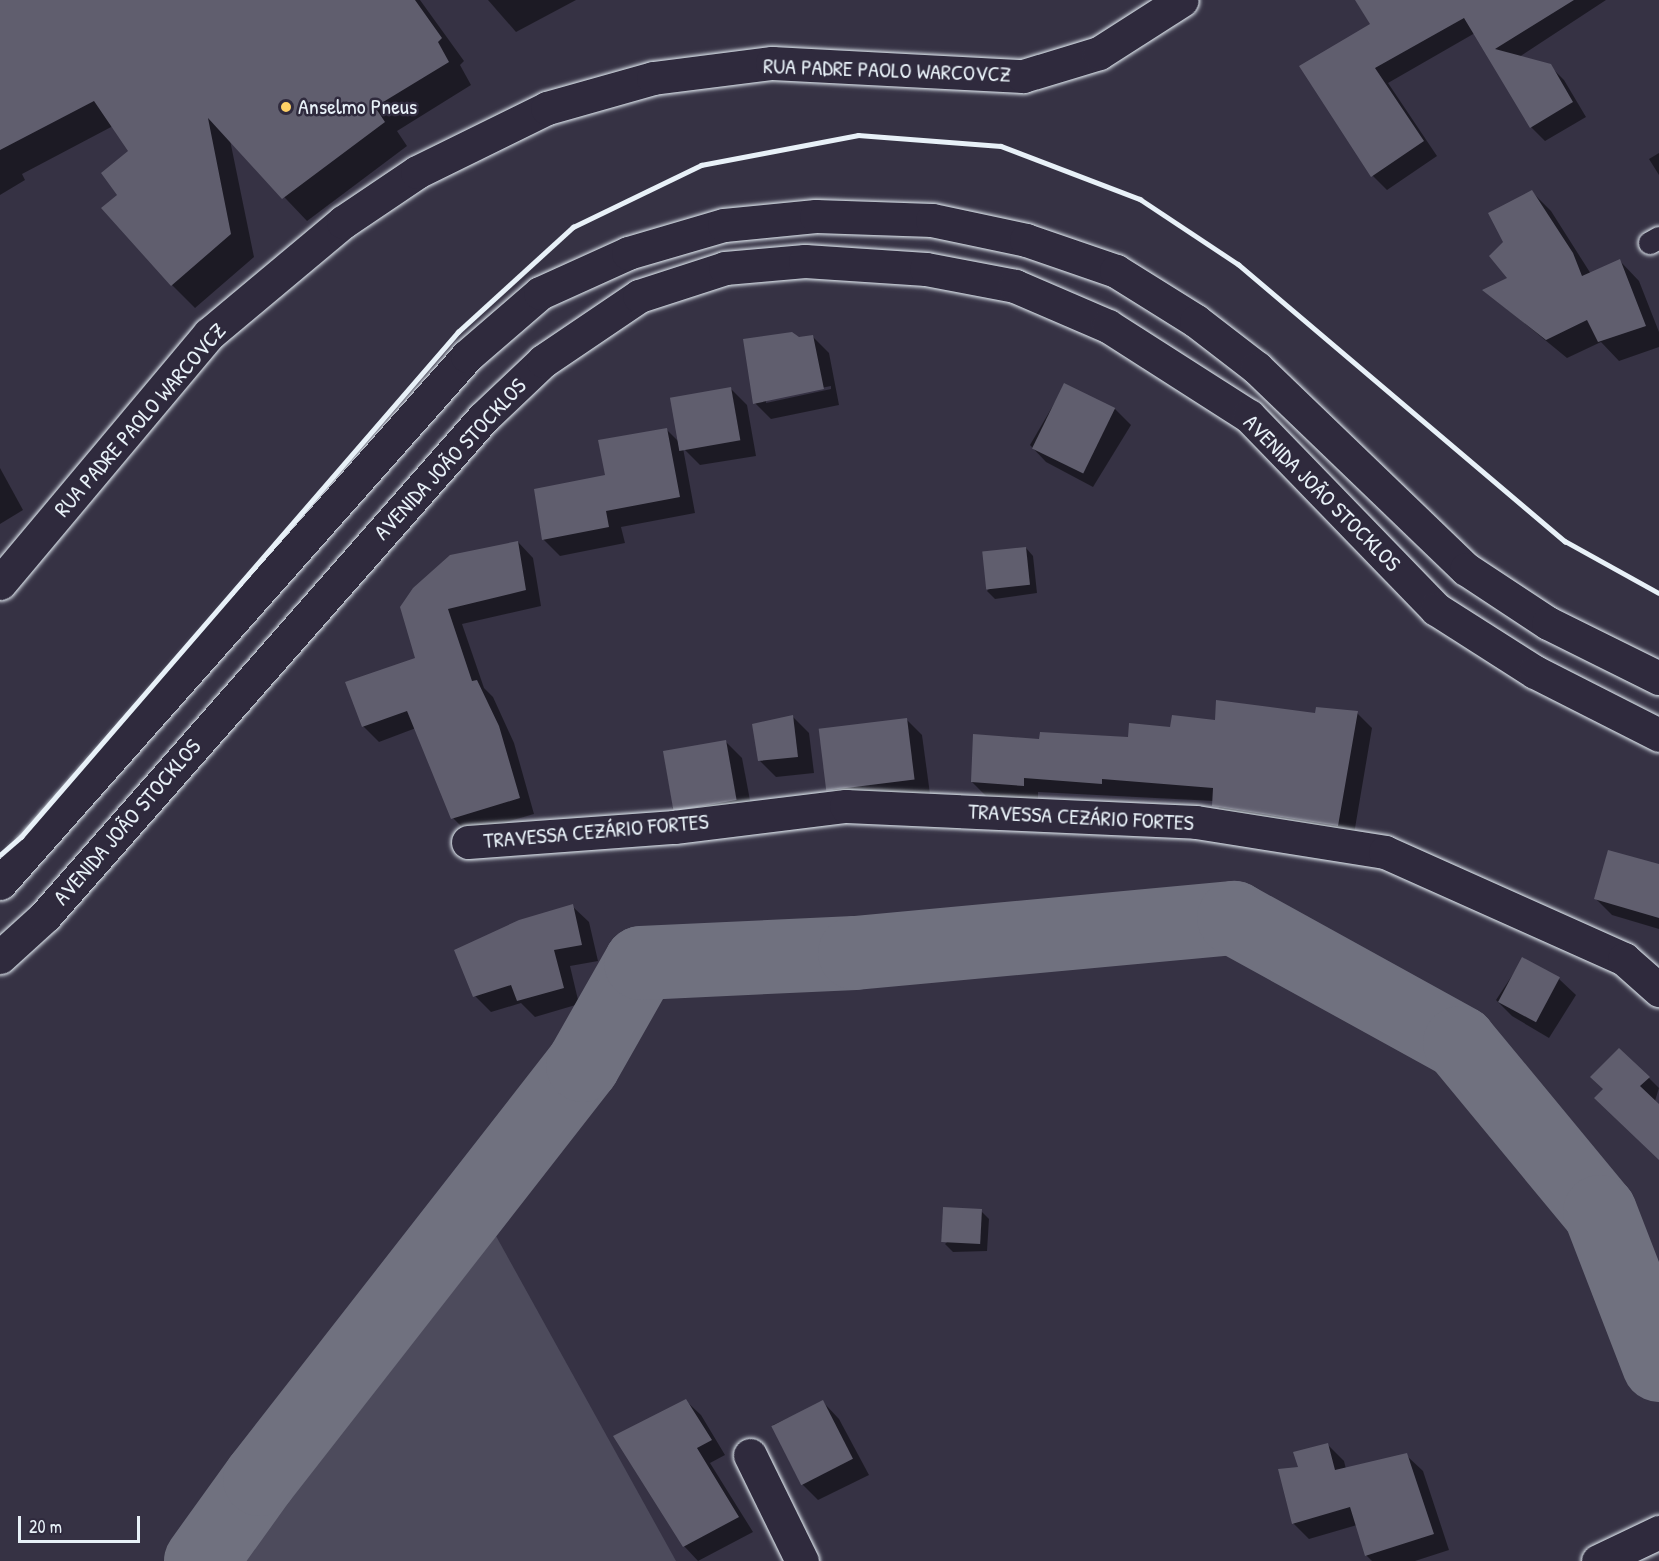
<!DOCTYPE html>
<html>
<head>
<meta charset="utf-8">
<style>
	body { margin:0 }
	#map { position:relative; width:1659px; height:1561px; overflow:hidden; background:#363244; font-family:"Patrick Hand",sans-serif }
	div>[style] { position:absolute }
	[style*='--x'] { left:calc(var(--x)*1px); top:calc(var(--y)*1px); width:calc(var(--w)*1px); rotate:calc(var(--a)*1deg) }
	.green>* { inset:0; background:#4d4b5c }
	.shadow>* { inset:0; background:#0007 }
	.river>* { height:74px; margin:-37px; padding:0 37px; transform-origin:37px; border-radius:37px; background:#70717f }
	.building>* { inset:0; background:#605e6e; transform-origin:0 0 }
	.roads { filter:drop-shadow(0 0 2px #e8f1f8) drop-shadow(0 0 2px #e8f1f8) }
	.lane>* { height:22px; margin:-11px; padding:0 11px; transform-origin:11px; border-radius:11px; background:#2f2a3d }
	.street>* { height:33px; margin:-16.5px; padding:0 16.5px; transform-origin:16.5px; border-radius:16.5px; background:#2f2a3d }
	.secondary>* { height:33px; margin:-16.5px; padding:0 16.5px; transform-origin:16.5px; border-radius:16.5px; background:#2f2a3d }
	.rail>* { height:4.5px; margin:-2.25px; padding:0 2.25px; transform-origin:2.25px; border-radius:2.25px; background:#e8f1f8 }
	.dots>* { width:16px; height:16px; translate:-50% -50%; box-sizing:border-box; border:3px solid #2f2a3d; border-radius:50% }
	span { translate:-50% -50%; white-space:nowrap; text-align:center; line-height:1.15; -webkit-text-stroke:5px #2f2a3d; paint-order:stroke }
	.street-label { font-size:22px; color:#e8f1f8 }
	.poi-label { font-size:22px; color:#e8f1f8 }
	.left { translate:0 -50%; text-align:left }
	.scale { position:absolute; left:18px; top:1516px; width:122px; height:27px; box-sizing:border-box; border:3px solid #e8f1f8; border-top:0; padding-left:8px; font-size:18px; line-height:21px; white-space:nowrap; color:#e8f1f8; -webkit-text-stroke:4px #2f2a3d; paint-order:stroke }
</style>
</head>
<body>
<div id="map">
	<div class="green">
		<div style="clip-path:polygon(496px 1236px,676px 1561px,242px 1561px)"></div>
	</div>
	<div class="shadow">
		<div style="clip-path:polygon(0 0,420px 0,464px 61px,460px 65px,471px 85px,397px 131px,407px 146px,307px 221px,230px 140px,254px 257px,195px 308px,172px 285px,120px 195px,130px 151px,113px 126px,22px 174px,25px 180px,0 195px)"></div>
		<div style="clip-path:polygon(488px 0,576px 0,516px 32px)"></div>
		<div style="clip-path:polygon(1377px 0,1606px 0,1519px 57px,1550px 66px,1564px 80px,1586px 117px,1545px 141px,1531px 127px,1475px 33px,1388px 83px,1437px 156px,1387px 190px,1373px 176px,1372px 25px)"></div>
		<div style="clip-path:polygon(1659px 153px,1659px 175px,1649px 159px)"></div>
		<div style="clip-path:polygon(1532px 192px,1551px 211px,1591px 274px,1620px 261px,1639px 281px,1659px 332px,1659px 347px,1619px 361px,1601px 342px,1567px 358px,1484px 290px,1510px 278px,1505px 242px)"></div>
		<div style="clip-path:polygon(evenodd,812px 336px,829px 353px,839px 405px,771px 419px,755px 403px,799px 338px,812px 336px,831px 386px,831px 389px,766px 403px,766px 399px,831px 386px)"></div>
		<div style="clip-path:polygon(1065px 385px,1115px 409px,1131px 425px,1093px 487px,1046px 462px,1030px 445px)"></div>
		<div style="clip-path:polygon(731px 389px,747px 405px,756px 456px,700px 465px,683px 448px,695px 513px,621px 527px,625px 543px,560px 556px,544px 540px,535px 490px,607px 476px,666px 429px,683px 446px)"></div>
		<div style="clip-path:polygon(0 468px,23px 510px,0 524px)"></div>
		<div style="clip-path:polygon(518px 542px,533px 558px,541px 606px,462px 624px,484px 688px,493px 697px,514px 743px,534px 814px,468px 833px,453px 818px,416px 728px,379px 742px,363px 726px,417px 659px,402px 607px)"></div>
		<div style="clip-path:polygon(1026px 548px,1033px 556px,1037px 593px,995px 599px,987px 591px)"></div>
		<div style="clip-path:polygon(1357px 713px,1372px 728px,1353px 840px,1228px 820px,1214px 801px,1038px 792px,1038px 800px,987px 797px,972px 782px,1041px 741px,1129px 738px,1216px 721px)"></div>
		<div style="clip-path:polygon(793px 717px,809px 733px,814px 773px,776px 777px,759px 760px)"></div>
		<div style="clip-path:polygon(907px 720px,922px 735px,930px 794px,844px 800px,828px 785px)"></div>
		<div style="clip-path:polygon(726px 742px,742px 758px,753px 816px,688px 824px,672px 808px)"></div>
		<div style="clip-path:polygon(1659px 865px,1659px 929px,1612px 915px,1596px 899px)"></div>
		<div style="clip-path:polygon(572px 906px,589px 922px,598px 961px,570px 966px,579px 1004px,535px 1017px,521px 1003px,491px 1012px,475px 996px)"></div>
		<div style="clip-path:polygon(1523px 959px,1559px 979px,1576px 995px,1549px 1038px,1512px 1016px,1496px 1000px)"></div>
		<div style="clip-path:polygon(1649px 1078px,1659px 1088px,1655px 1101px,1659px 1106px,1659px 1159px,1605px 1089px)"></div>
		<div style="clip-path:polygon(981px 1211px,989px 1219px,987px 1251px,953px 1252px,945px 1244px)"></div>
		<div style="clip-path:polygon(686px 1401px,701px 1415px,725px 1455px,710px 1463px,753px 1532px,698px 1561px,684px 1546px)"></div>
		<div style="clip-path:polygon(823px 1402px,839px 1419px,869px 1475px,818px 1500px,801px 1483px,773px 1425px)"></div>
		<div style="clip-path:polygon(1328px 1445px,1344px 1461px,1346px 1469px,1406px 1455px,1423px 1471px,1449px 1550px,1415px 1561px,1372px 1561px,1366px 1555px,1357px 1525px,1309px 1539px,1293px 1523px,1299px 1468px)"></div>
	</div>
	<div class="river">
		<div style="--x:201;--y:1561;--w:101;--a:-54.3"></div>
		<div style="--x:260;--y:1479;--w:525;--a:-52.04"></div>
		<div style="--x:583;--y:1065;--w:117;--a:-60.4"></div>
		<div style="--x:641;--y:963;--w:214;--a:-2.7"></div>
		<div style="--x:855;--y:953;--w:381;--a:-5.3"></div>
		<div style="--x:1234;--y:918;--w:258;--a:28.9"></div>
		<div style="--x:1460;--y:1043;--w:219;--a:50.4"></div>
		<div style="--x:1600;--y:1212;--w:164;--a:68.9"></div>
	</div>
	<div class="building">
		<div style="clip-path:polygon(0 0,415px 0,442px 38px,438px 42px,449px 62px,375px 107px,385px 122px,282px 199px,208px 118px,231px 234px,171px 286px,101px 208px,117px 195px,101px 173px,128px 151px,94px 101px,0 150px)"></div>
		<div style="clip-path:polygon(1355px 0,1574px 0,1495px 49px,1551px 64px,1573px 102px,1530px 128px,1464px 18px,1375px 68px,1424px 141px,1371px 177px,1299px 66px,1370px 24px)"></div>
		<div style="clip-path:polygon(1532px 190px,1573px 253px,1582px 276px,1620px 259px,1646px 326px,1598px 342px,1587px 320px,1546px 340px,1482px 290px,1507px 278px,1489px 256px,1503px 242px,1488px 213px)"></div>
		<div style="clip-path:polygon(792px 332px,799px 337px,813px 335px,824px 389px,753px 404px,743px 339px)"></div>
		<div style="left:1064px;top:383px;width:57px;height:73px;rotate:26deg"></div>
		<div style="left:731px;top:387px;width:54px;height:62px;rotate:80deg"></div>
		<div style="clip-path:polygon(667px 428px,680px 497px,606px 511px,609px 527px,542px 540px,534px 489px,605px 475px,598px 440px)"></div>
		<div style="clip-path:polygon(518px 541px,526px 590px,448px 609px,472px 681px,477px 680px,499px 726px,520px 798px,451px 819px,407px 711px,362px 727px,345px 682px,415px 658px,400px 607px,413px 588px,450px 555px)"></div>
		<div style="left:1026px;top:547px;width:38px;height:44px;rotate:84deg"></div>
		<div style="clip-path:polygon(1216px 700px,1315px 713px,1316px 707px,1358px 711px,1338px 826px,1212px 806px,1213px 788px,1102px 779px,1102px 784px,1024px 778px,1024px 786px,971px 782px,973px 734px,1039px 739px,1040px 732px,1128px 737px,1129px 723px,1170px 727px,1172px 715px,1215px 720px)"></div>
		<div style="clip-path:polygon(793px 715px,798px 757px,758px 761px,752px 724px)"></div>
		<div style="left:907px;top:718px;width:62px;height:89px;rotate:83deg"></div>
		<div style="left:726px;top:740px;width:61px;height:64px;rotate:80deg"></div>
		<div style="clip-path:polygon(1608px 850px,1659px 864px,1659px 918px,1594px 899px)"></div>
		<div style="clip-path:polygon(573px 904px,582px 945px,554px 950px,564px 988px,517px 1001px,511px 985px,473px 997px,454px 950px,519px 920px)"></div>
		<div style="left:1522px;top:957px;width:43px;height:51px;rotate:28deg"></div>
		<div style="clip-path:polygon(1619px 1048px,1650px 1077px,1640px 1086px,1659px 1104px,1659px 1160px,1594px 1098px,1603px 1089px,1590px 1077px)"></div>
		<div style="left:982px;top:1209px;width:35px;height:39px;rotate:93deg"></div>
		<div style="clip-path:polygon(686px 1399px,712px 1440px,697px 1448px,739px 1517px,683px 1547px,613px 1436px)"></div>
		<div style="left:823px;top:1400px;width:66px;height:58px;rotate:63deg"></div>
		<div style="clip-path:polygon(1328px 1443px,1335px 1470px,1407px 1453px,1434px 1534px,1365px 1556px,1350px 1507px,1292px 1524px,1278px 1469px,1298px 1467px,1293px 1452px)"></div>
	</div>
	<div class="roads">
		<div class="lane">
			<div style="--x:1650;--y:243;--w:10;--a:-29"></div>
		</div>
		<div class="street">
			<div style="--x:0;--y:583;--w:325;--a:-50"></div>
			<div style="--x:209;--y:334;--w:175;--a:-39.9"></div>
			<div style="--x:343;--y:222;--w:89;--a:-34"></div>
			<div style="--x:417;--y:172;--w:145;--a:-26.2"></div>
			<div style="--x:547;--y:108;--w:110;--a:-15.8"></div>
			<div style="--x:653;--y:78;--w:120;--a:-7.2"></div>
			<div style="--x:772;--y:63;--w:251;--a:3"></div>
			<div style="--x:1023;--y:76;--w:79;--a:-16.8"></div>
			<div style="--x:1099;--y:53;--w:98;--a:-32.6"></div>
			<div style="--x:468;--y:842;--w:207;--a:-4.2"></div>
			<div style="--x:674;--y:827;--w:173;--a:-7"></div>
			<div style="--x:846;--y:806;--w:350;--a:2.6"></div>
			<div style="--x:1196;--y:822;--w:191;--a:9"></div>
			<div style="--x:1385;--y:852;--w:262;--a:24.1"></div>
			<div style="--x:1624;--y:959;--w:47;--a:41.5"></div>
			<div style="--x:750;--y:1455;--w:118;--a:63.9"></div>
			<div style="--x:1598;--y:1561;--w:68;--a:-25.4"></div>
		</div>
		<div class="secondary">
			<div style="--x:0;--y:883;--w:704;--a:-48.45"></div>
			<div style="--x:467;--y:356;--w:96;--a:-40.8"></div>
			<div style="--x:540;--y:293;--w:97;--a:-24.4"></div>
			<div style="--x:628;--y:253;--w:100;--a:-16.3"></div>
			<div style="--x:724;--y:225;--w:92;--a:-5.6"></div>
			<div style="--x:816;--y:216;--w:116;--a:2"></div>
			<div style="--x:932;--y:220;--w:96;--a:12"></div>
			<div style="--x:1026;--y:240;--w:95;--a:19"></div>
			<div style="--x:1116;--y:271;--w:94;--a:32"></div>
			<div style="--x:1196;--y:321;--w:77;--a:37.6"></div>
			<div style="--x:1257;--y:368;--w:290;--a:43.9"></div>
			<div style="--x:1466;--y:569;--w:98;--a:33.4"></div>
			<div style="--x:1548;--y:623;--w:124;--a:26.4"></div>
			<div style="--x:0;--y:957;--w:61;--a:-42.3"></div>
			<div style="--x:45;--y:916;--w:663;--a:-48.67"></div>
			<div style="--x:483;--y:418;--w:83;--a:-43.5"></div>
			<div style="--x:543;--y:361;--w:116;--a:-34.1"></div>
			<div style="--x:639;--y:296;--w:90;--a:-18"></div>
			<div style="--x:725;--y:268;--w:80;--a:-5"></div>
			<div style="--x:805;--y:261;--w:121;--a:3.8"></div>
			<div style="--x:926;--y:269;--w:91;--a:10.8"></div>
			<div style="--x:1015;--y:286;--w:101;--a:23.3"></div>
			<div style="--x:1108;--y:326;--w:167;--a:32.6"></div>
			<div style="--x:1249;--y:416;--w:269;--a:45.9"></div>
			<div style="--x:1436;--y:609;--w:117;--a:32.5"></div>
			<div style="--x:1535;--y:672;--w:139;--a:26.9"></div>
		</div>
	</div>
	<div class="rail">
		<div style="--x:0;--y:855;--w:28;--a:-41"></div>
		<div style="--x:21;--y:837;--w:668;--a:-49.13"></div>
		<div style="--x:458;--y:332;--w:156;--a:-42.4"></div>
		<div style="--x:573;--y:227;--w:142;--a:-25.8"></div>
		<div style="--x:701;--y:165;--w:160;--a:-10.8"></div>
		<div style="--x:858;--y:135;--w:143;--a:4.4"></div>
		<div style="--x:1001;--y:146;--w:149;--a:20.9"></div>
		<div style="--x:1140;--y:199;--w:118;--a:33.6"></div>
		<div style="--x:1238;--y:264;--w:429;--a:40.3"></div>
		<div style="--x:1565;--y:541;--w:107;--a:29"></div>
	</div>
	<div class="dots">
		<div style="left:286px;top:107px;background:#ffd166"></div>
	</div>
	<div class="street-label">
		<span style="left:887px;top:70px;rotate:2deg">RUA PADRE PAOLO WARCOVCZ</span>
		<span style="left:140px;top:420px;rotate:-49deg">RUA PADRE PAOLO WARCOVCZ</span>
		<span style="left:450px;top:459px;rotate:-47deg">AVENIDA JOÃO STOCKLOS</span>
		<span style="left:1322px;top:493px;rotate:45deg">AVENIDA JOÃO STOCKLOS</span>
		<span style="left:1081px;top:817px;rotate:3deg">TRAVESSA CEZÁRIO FORTES</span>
		<span style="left:127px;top:822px;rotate:-49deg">AVENIDA JOÃO STOCKLOS</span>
		<span style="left:596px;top:831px;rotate:-5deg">TRAVESSA CEZÁRIO FORTES</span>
	</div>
	<div class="poi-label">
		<span class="left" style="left:298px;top:107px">Anselmo Pneus</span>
	</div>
	<div class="scale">20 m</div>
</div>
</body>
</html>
